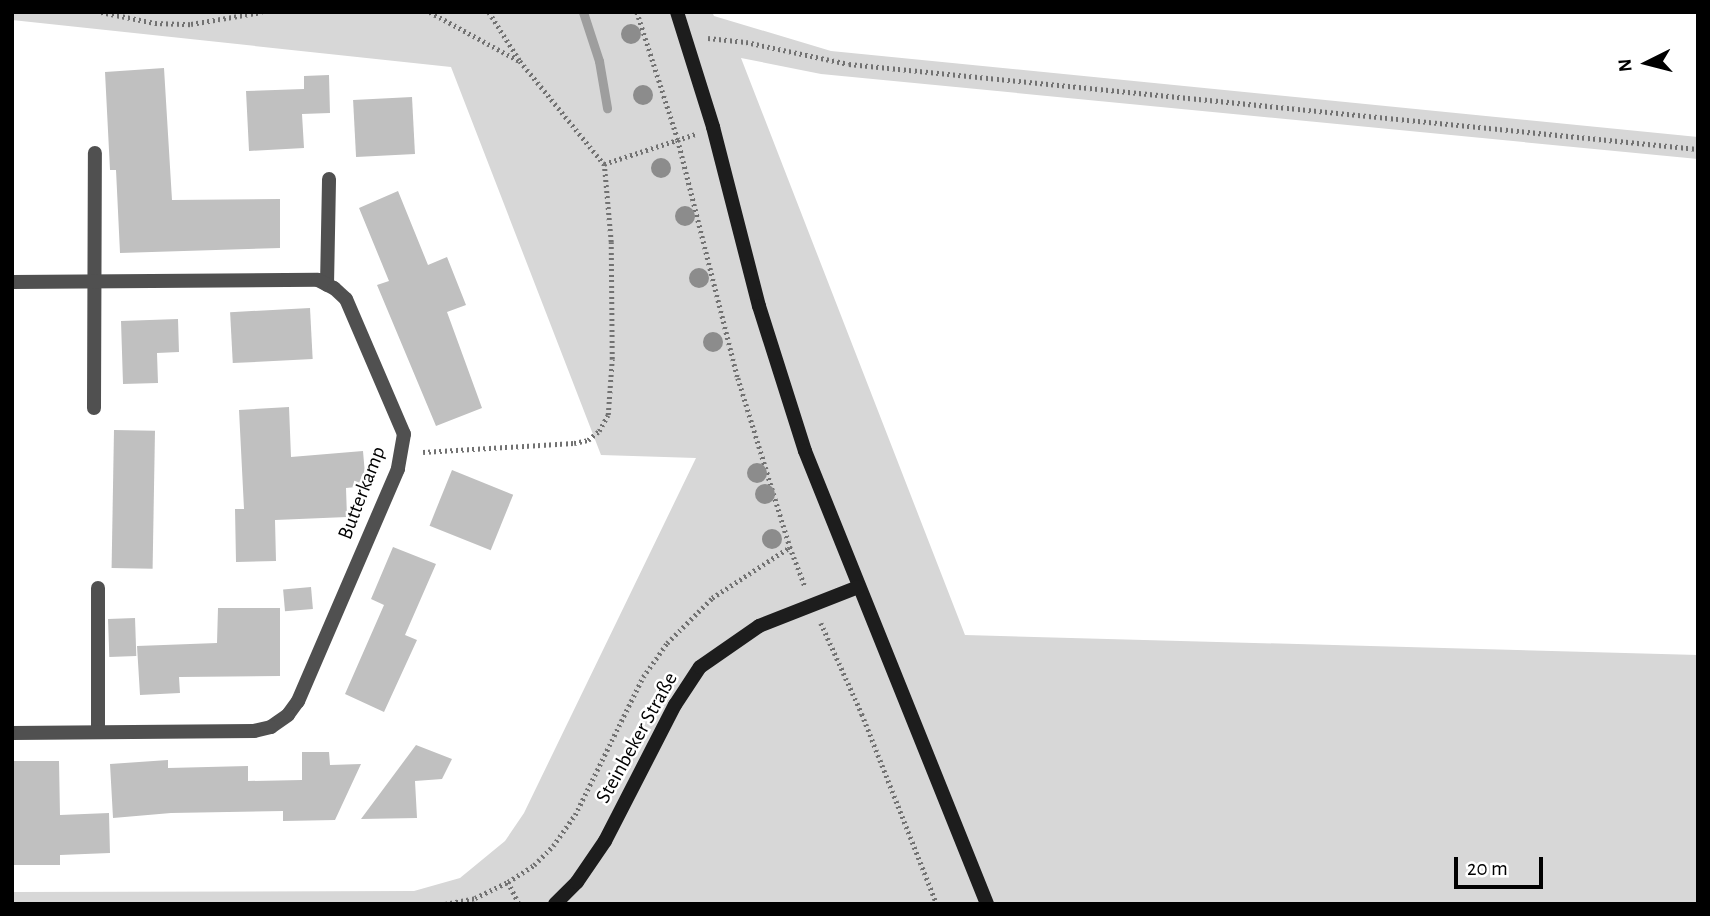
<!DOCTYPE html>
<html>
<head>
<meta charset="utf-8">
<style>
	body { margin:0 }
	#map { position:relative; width:1710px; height:916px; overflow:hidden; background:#fff; font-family:"Alegreya Sans",sans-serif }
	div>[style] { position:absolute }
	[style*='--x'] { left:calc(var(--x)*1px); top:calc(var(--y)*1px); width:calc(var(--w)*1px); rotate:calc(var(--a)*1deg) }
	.green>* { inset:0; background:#d7d7d7 }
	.stream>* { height:9px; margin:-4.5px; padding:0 4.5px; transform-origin:4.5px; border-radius:4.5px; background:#9e9e9e }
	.building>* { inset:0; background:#c0c0c0; transform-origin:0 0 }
	.path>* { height:4.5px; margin-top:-2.25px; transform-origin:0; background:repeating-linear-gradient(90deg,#727272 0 2px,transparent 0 5.5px) }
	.lane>* { height:14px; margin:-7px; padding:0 7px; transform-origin:7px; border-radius:7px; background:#505050 }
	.street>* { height:14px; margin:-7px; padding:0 7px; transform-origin:7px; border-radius:7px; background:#505050 }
	.secondary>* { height:14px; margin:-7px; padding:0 7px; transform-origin:7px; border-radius:7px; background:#1d1d1d }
	.trees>* { width:20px; height:20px; margin:-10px; border-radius:50%; background:#8c8c8c }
	span { translate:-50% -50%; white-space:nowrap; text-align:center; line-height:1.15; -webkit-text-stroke:5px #fff; paint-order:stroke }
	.street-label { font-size:21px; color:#000 }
	.frame { position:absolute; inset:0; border:14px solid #000; pointer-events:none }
	.north { position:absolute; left:1612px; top:28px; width:70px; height:70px; -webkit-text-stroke:5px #fff; paint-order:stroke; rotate:264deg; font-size:19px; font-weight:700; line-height:28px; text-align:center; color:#000 }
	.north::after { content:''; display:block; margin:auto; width:24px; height:32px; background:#000; clip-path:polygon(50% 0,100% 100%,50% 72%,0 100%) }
	.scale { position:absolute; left:1454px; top:857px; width:89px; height:32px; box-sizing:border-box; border:4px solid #000; border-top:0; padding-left:9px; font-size:21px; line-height:24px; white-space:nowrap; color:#000; -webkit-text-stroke:5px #fff; paint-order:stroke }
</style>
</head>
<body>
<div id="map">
	<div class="green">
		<div style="clip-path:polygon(12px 12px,712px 12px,714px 16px,831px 51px,1698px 137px,1698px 159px,821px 74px,741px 58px,965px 635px,1698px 655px,1698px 904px,12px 904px,12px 892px,414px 891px,460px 878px,505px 841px,524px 813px,696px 458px,601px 455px,451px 67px,12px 20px)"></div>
	</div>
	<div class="stream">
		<div style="--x:583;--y:12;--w:52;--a:71.9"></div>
		<div style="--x:599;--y:61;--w:48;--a:80.3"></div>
	</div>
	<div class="building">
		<div style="clip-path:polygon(164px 68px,172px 200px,280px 199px,280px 248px,120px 253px,116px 170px,110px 170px,105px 72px)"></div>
		<div style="clip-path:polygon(329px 75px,330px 113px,302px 114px,304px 148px,249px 151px,246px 91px,304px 89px,304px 76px)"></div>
		<div style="left:412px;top:97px;width:57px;height:59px;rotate:87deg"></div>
		<div style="clip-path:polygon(398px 191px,428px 265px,447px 257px,466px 305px,447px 312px,482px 408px,436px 426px,377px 285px,389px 281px,359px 208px)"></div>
		<div style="left:310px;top:308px;width:51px;height:80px;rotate:87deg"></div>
		<div style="clip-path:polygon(178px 319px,179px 352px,157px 353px,158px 383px,123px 384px,121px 321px)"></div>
		<div style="clip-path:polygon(289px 407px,291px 457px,363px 451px,366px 486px,346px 488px,347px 517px,275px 520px,276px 561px,236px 562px,235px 509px,244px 509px,239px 410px)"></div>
		<div style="left:114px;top:430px;width:41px;height:138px;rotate:1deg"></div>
		<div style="left:452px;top:470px;width:66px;height:60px;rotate:22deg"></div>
		<div style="clip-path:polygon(393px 547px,436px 564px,405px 635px,417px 640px,384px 712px,345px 694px,384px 605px,371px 599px)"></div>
		<div style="left:311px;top:587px;width:22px;height:28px;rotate:85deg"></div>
		<div style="clip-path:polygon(218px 608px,280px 608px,280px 676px,179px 677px,180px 693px,140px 695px,137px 646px,217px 643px)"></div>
		<div style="left:135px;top:618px;width:38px;height:27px;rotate:88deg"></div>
		<div style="clip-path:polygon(416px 745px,452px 759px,442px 779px,415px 781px,417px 818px,361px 819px)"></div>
		<div style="clip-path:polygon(302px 752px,329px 752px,330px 765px,361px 764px,335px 820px,283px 821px,283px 811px,171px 813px,113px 818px,110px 764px,168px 760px,168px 768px,248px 766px,248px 781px,302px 780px)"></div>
		<div style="clip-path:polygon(12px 761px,59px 761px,60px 815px,109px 813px,110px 853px,60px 855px,60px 865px,12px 865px)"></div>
	</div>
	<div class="path">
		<div style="--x:101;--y:12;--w:55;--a:11.5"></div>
		<div style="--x:155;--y:23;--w:36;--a:2"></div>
		<div style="--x:191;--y:24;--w:72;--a:-9.6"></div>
		<div style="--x:430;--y:12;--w:102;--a:28.8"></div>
		<div style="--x:489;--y:12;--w:58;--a:57.7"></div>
		<div style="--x:520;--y:61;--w:133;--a:50.8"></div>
		<div style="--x:604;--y:164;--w:96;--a:-18.2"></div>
		<div style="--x:637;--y:12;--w:134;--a:72.2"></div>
		<div style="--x:678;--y:140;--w:245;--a:75.9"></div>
		<div style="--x:738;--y:378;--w:177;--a:72.9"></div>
		<div style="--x:790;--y:547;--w:42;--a:69"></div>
		<div style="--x:708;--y:38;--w:38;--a:6"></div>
		<div style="--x:746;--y:42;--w:105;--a:12.1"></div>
		<div style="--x:849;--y:64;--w:853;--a:5.72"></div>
		<div style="--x:423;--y:452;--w:151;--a:-3.4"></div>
		<div style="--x:574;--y:443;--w:14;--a:-12"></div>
		<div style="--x:588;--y:440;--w:14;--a:-39"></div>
		<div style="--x:599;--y:431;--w:18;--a:-61"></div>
		<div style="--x:608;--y:415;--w:56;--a:-85.9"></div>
		<div style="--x:612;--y:359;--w:117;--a:-90.5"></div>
		<div style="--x:611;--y:242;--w:78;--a:-95.1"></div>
		<div style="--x:821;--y:623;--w:100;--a:65.7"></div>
		<div style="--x:862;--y:714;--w:204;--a:68.5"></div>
		<div style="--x:508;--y:882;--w:31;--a:-33"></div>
		<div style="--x:534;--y:865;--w:27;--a:-45"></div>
		<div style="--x:553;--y:846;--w:38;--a:-55"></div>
		<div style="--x:575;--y:815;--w:154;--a:-63.8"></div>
		<div style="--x:643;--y:677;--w:42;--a:-54.8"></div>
		<div style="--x:667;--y:643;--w:64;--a:-45"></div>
		<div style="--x:712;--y:598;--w:93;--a:-33.2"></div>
		<div style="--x:445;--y:904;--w:31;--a:-11"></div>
		<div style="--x:475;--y:898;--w:37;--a:-26"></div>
		<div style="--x:508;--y:882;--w:25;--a:63"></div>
	</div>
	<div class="lane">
		<div style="--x:327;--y:285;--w:106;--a:-88.9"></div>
		<div style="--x:94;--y:408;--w:255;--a:-89.8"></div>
		<div style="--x:98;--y:588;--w:144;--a:90"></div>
	</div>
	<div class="street">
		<div style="--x:12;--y:282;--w:306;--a:-0.4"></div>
		<div style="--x:318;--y:280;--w:18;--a:27"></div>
		<div style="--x:334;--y:288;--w:16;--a:43"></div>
		<div style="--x:346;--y:299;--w:147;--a:66.8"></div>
		<div style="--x:404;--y:434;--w:36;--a:100"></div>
		<div style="--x:398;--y:469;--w:253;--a:113.3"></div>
		<div style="--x:298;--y:701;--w:17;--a:126"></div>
		<div style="--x:288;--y:715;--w:21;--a:145"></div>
		<div style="--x:271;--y:727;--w:17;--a:167"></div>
		<div style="--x:254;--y:731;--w:242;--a:179.5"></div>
	</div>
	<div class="secondary">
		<div style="--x:677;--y:12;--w:121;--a:72.6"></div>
		<div style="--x:713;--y:127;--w:185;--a:75.6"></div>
		<div style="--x:759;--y:306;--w:152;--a:72.4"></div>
		<div style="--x:805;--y:451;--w:488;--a:68.1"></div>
		<div style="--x:555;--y:904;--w:31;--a:-45"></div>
		<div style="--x:577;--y:882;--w:50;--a:-55.7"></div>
		<div style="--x:605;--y:841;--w:153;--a:-62.8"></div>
		<div style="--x:675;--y:705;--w:45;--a:-56.7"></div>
		<div style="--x:700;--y:667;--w:72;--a:-34.8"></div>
		<div style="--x:759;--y:626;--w:106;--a:-21.5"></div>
	</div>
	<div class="trees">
		<div style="left:631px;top:34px"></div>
		<div style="left:643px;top:95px"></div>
		<div style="left:661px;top:168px"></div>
		<div style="left:685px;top:216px"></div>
		<div style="left:699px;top:278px"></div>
		<div style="left:713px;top:342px"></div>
		<div style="left:757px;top:473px"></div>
		<div style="left:765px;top:494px"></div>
		<div style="left:772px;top:539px"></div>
	</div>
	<div class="street-label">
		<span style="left:362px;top:493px;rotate:-69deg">Butterkamp</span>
		<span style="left:637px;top:738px;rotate:-61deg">Steinbeker Straße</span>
	</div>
	<div class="frame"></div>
	<div class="north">N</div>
	<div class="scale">20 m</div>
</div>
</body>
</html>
